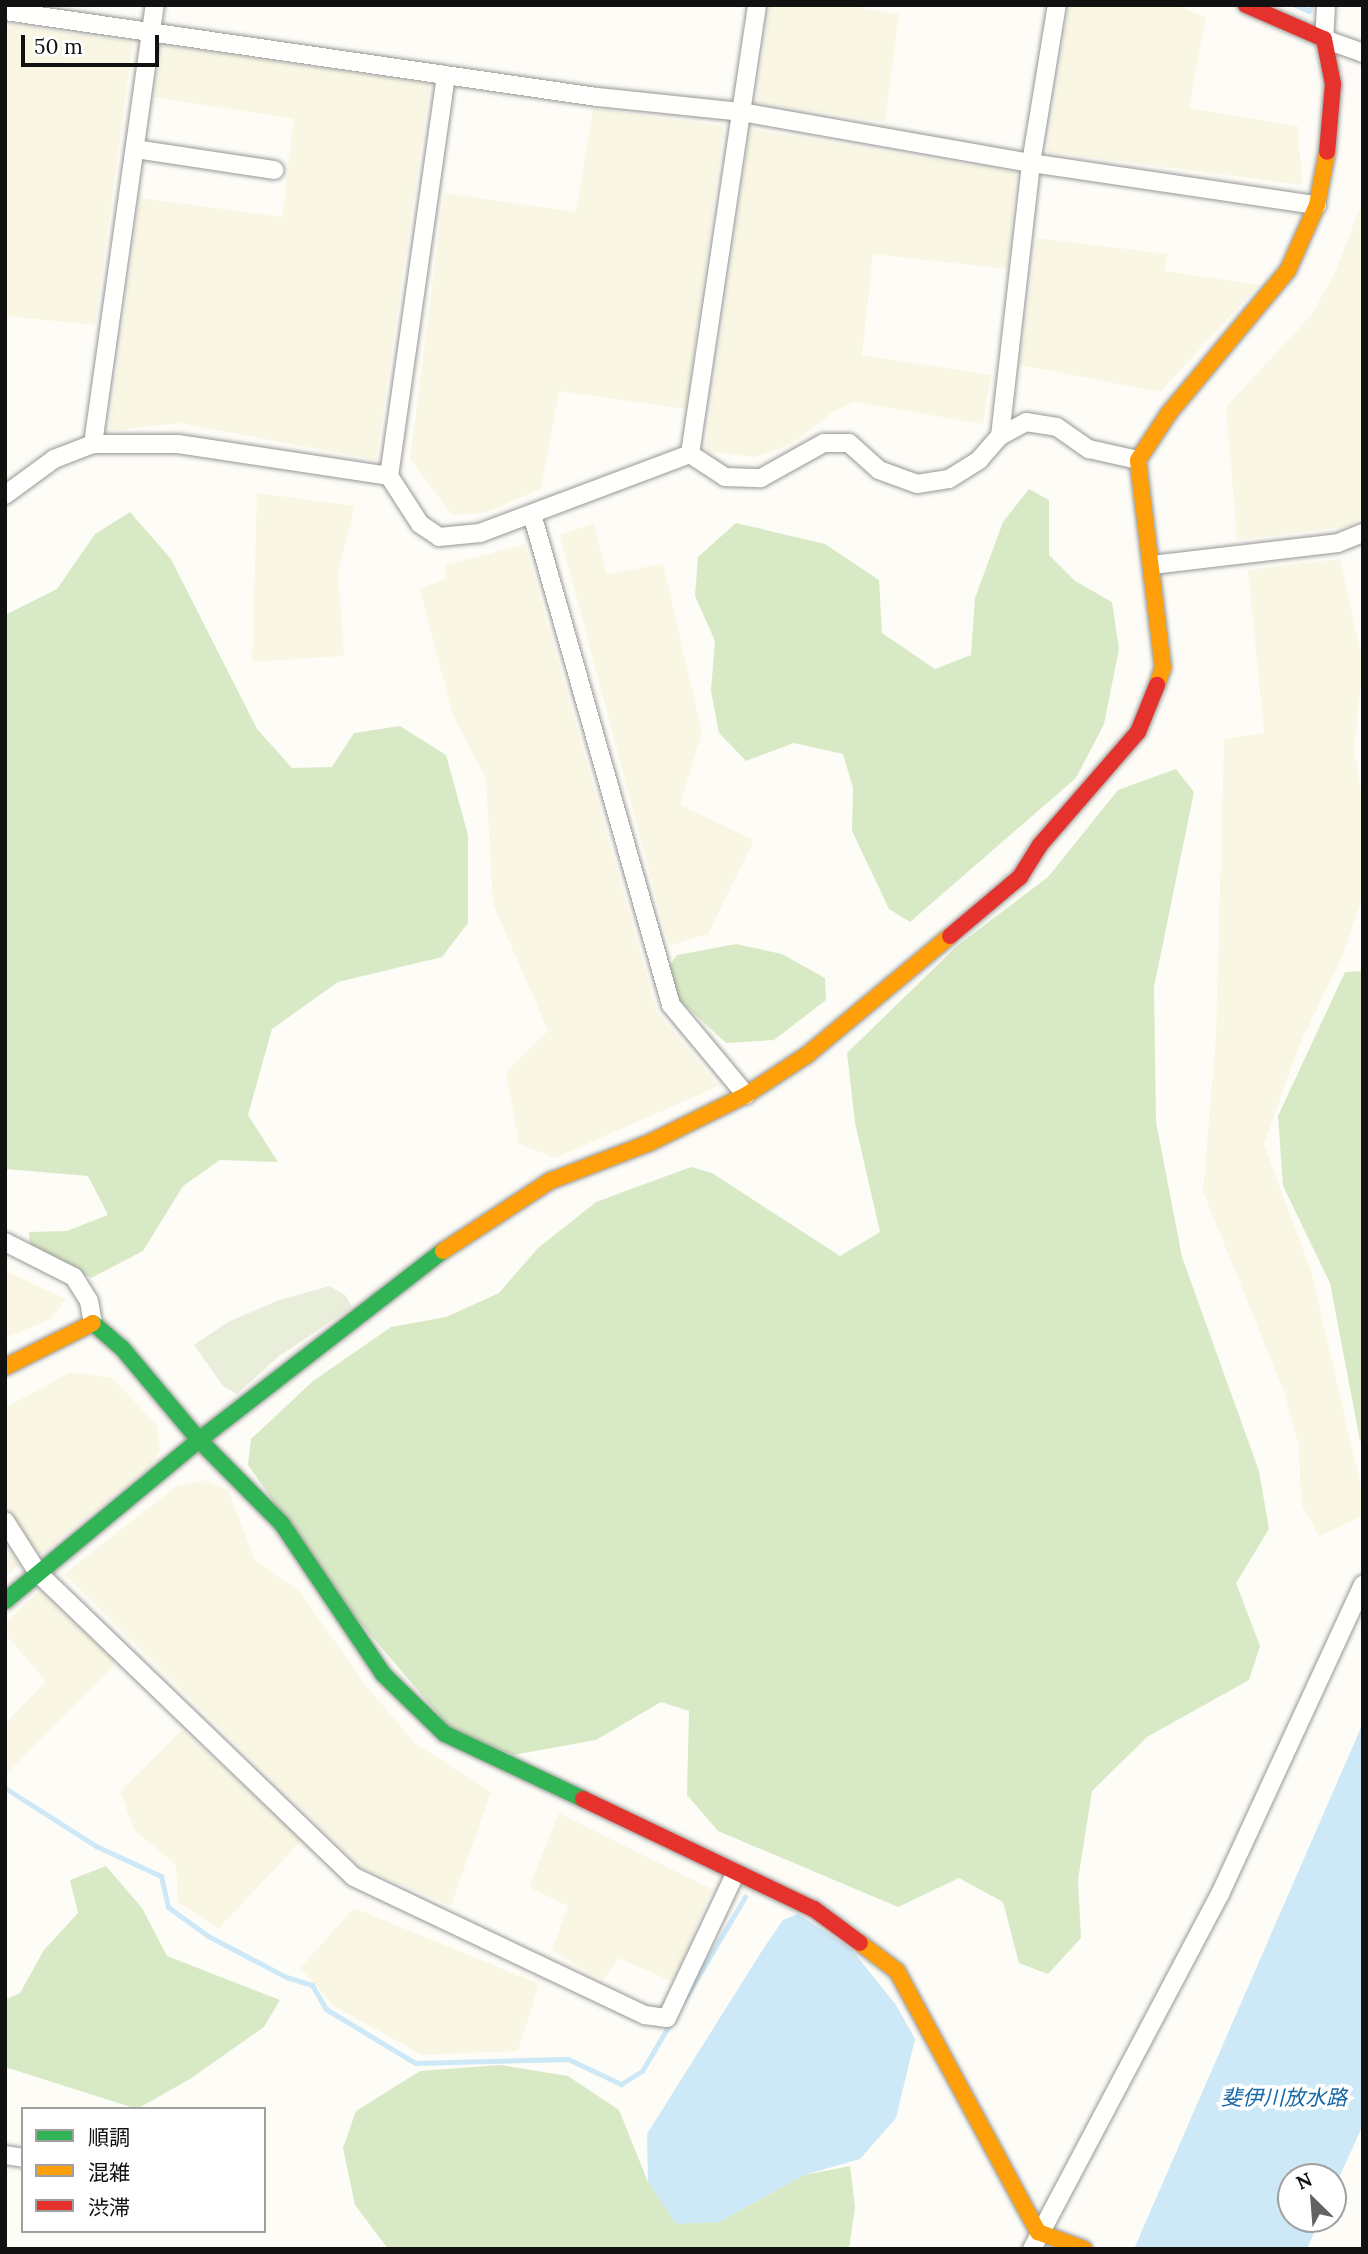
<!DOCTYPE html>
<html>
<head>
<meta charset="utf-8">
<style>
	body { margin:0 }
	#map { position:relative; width:1368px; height:2254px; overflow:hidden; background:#fdfcf7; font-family:Lora,"Noto Sans JP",serif }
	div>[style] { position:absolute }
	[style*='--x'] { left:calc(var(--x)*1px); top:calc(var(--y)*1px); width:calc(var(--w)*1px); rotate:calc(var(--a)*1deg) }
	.farmland>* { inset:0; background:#f9f7e4 }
	.forest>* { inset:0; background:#d8eac5 }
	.cemetery>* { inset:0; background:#e9eedb }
	.water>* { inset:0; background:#cde8f7 }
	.stream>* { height:5px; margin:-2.5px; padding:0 2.5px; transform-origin:2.5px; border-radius:2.5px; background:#cde8f7 }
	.roads { filter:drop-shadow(0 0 2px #979795) drop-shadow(0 0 2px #979795) }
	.street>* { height:18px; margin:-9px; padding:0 9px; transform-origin:9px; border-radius:9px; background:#fffffe }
	.fast>* { height:16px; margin:-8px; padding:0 8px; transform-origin:8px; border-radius:8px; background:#30b455 }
	.slow>* { height:16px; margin:-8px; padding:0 8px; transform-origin:8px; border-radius:8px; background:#ff9f0a }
	.jam>* { height:16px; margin:-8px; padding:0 8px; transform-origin:8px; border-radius:8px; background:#e5322d }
	span { translate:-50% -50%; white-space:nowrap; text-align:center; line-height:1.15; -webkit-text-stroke:7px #fff; paint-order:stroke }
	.water-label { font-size:21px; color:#1768a6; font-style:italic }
	.frame { position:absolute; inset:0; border:7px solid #111; pointer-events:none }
	.legend { position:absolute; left:21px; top:2107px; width:245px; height:126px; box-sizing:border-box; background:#fff; border:2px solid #a0a0a0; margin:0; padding:9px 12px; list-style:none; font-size:21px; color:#111 }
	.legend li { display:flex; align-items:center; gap:14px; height:35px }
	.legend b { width:35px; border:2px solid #a0a0a0 }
	.north { position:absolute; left:1277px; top:2163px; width:70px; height:70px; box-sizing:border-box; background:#fff; border:2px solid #a0a0a0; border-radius:50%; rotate:335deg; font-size:19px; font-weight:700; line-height:28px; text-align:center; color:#111 }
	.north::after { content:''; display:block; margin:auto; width:24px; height:32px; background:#646362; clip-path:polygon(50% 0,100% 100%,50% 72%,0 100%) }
	.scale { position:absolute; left:21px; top:35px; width:138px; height:32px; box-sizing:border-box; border:4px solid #111; border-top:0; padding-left:9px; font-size:21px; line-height:24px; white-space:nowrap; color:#111; -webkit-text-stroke:5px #fff; paint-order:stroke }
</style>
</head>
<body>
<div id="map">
	<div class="farmland">
		<div style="clip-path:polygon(770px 5px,844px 5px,899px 14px,885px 122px,756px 102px)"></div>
		<div style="clip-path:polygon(1069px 5px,1175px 5px,1206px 17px,1189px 108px,1298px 126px,1302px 185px,1047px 152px)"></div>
		<div style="clip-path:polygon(5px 24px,133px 42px,95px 325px,5px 316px)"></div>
		<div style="clip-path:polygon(162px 45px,430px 84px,376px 460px,180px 423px,109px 431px,140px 198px,282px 217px,294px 119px,154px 97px)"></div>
		<div style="clip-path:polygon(593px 109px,724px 126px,686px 409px,559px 391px,541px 489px,484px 513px,452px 515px,410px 459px,444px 193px,576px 212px)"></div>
		<div style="clip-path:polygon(750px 129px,1016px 173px,1008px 269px,873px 254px,862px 355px,991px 375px,983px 424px,854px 402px,836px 410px,791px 444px,755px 457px,705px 451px)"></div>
		<div style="clip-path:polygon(1363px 200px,1363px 516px,1351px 526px,1237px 540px,1226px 407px,1313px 313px,1336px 270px)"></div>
		<div style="clip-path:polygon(1037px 238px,1167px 254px,1165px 271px,1259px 285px,1160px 392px,1020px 365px)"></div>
		<div style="clip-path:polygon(257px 493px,355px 506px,338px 572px,344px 656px,252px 662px)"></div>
		<div style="clip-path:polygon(594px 523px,606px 574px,663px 564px,702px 732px,680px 805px,754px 840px,708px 934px,669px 946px,560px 535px)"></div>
		<div style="clip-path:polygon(525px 544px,657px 1012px,719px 1086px,555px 1158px,519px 1144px,506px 1072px,548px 1031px,493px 904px,486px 779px,452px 713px,420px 589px,446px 579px,446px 565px)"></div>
		<div style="clip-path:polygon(1340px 559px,1363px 662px,1354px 748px,1363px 803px,1363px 894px,1342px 957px,1299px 1046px,1264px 1144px,1312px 1274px,1363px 1496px,1363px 1516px,1319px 1536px,1301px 1503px,1299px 1446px,1284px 1392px,1203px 1192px,1216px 1037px,1224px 739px,1264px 733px,1248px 570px)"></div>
		<div style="clip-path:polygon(5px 1271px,66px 1299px,51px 1319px,5px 1338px)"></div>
		<div style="clip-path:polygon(71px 1372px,112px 1378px,157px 1425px,160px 1450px,150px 1466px,40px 1555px,5px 1503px,5px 1408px)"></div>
		<div style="clip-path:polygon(205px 1480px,228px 1490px,255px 1560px,300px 1592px,366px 1686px,416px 1744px,491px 1792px,451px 1906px,362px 1868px,64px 1574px,177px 1486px)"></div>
		<div style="clip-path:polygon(5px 1545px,19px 1565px,5px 1577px)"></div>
		<div style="clip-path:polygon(40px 1590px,116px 1663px,5px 1776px,5px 1724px,46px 1681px,5px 1634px,5px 1623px)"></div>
		<div style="clip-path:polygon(182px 1730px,302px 1840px,219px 1928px,178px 1903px,176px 1865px,134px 1830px,120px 1791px)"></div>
		<div style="clip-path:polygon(559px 1813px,712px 1889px,672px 1982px,619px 1958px,603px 1980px,552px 1951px,568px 1906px,529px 1887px)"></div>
		<div style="clip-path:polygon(354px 1908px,539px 1984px,518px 2051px,422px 2055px,334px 2006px,300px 1968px)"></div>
	</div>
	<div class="forest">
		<div style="clip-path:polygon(1029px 489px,1049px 500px,1049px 555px,1075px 581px,1112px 602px,1119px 649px,1104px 724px,1076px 778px,910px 922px,889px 909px,852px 831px,853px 788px,843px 754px,794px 743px,746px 761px,719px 733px,711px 691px,715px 641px,695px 596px,698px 557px,736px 523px,825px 544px,879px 580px,882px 633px,935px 669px,971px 655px,975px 598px,1003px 522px)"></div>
		<div style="clip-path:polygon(130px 512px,171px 559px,257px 729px,292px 768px,332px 767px,354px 733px,400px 726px,446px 755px,468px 835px,468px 923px,442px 957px,338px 982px,272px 1029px,248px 1115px,278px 1162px,220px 1160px,183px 1186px,143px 1251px,91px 1278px,30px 1244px,29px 1232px,67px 1231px,108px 1215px,88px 1176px,5px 1169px,5px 615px,57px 589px,95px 534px)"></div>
		<div style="clip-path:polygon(1176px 769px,1194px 792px,1154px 987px,1156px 1122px,1182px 1257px,1259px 1471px,1269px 1529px,1236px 1583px,1260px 1646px,1249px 1680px,1147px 1737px,1092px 1791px,1078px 1880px,1081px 1938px,1048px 1974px,1019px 1963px,1003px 1902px,959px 1878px,898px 1907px,718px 1831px,687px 1795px,689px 1711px,661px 1702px,596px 1740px,513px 1755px,451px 1729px,351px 1612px,248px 1465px,251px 1439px,313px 1381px,391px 1327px,446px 1317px,499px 1293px,538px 1248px,596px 1202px,691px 1167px,712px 1173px,840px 1256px,880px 1232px,855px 1123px,847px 1053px,957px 946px,1048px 877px,1118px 790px)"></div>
		<div style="clip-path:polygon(736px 944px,782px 954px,825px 978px,826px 1000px,774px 1040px,726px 1043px,678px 999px,665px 972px,677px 955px)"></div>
		<div style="clip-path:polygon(1363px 971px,1363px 1440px,1360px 1441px,1330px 1283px,1283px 1186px,1278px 1116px,1345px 972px)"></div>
		<div style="clip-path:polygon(106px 1866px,142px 1908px,167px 1956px,280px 2000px,264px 2027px,190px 2079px,137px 2109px,5px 2067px,5px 2000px,20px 1993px,44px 1950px,78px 1913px,70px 1880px)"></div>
		<div style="clip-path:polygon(500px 2065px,568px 2076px,619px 2110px,648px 2182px,719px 2222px,804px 2175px,850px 2166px,855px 2207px,849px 2249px,388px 2249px,355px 2205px,343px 2148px,356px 2111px,420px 2071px)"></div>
	</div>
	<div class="cemetery">
		<div style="clip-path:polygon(329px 1286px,345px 1295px,352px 1307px,278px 1357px,237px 1394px,223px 1386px,194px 1345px,228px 1322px,277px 1301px)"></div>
	</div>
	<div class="water">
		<div style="clip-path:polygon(1363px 1723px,1363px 2125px,1333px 2191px,1333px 2177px,1291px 2177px,1291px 2219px,1320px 2219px,1307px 2249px,1134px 2249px)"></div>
		<div style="clip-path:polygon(798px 1914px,851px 1949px,896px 2005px,915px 2039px,896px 2118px,860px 2159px,804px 2175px,719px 2222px,676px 2224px,648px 2182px,647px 2134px,765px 1946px,783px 1920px)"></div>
	</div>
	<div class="stream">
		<div style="--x:1295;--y:5;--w:15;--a:23"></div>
		<div style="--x:1309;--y:11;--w:6;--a:-72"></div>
		<div style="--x:5;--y:1788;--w:108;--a:32.5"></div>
		<div style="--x:96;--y:1846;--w:72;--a:24.8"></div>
		<div style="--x:161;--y:1876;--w:32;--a:77"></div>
		<div style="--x:168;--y:1907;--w:49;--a:35.9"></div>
		<div style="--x:208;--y:1936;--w:88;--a:27.7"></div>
		<div style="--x:286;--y:1977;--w:27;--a:17"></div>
		<div style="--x:312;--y:1985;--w:28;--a:60"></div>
		<div style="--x:326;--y:2009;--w:104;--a:31.2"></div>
		<div style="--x:415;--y:2063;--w:153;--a:-1.5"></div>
		<div style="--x:568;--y:2059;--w:59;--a:25.3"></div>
		<div style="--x:621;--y:2084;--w:25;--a:-32"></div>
		<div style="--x:642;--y:2071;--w:59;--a:-59.5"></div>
		<div style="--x:684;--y:2000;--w:120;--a:-59.4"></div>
	</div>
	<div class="roads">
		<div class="street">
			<div style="--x:1326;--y:5;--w:34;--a:93"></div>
			<div style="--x:1324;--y:39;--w:41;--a:19.7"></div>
			<div style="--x:5;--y:11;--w:598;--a:8.27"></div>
			<div style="--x:597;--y:97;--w:145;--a:5.9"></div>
			<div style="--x:741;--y:112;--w:294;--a:10"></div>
			<div style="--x:1031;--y:163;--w:289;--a:8.4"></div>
			<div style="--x:135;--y:149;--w:141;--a:8.6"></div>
			<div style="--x:1000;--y:436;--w:275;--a:-83.5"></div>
			<div style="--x:1031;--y:163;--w:160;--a:-80.7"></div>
			<div style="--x:93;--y:444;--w:443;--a:-82"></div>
			<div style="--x:690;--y:454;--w:454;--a:-81.5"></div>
			<div style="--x:389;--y:476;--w:404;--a:-81.9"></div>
			<div style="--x:5;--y:495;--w:61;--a:-36.3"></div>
			<div style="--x:54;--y:459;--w:42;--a:-21"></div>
			<div style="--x:93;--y:444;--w:85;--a:0"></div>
			<div style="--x:178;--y:444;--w:213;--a:8.6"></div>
			<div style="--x:389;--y:476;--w:57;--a:57.1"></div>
			<div style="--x:420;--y:524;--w:23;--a:34"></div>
			<div style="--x:439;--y:537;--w:41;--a:-5.6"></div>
			<div style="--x:480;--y:533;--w:224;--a:-20.6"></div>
			<div style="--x:690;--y:454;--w:42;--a:33.3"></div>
			<div style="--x:725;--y:477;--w:36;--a:2"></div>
			<div style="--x:761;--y:478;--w:72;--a:-29.1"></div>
			<div style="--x:824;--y:443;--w:25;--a:0"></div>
			<div style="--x:849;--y:443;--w:40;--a:42"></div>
			<div style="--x:879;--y:470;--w:40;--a:20.2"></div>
			<div style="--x:917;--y:484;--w:32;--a:-9"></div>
			<div style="--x:949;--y:479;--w:36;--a:-32"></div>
			<div style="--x:979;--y:460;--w:32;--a:-49"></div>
			<div style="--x:1000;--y:436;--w:30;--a:-28"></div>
			<div style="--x:1026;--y:422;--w:31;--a:9"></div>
			<div style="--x:1057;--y:427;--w:39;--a:35"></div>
			<div style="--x:1089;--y:449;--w:50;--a:12.7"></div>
			<div style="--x:532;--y:514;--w:510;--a:74.19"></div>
			<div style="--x:671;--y:1005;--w:117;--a:50.2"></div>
			<div style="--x:1152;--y:565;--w:187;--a:-6.7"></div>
			<div style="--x:1338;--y:543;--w:27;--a:-22"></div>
			<div style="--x:5;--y:1242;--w:77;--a:26.9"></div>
			<div style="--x:74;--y:1277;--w:28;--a:58"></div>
			<div style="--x:89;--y:1301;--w:22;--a:80"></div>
			<div style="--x:5;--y:1521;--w:62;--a:57.6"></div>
			<div style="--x:38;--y:1573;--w:438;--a:43.9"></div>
			<div style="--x:354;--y:1877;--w:322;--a:25.4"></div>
			<div style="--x:645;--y:2015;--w:22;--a:8"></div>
			<div style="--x:667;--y:2018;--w:159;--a:-64.7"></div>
			<div style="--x:5;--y:2155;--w:18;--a:9"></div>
			<div style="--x:1032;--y:2249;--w:402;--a:-62.1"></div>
			<div style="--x:1220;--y:1894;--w:341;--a:-65.2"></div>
		</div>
		<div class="fast">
			<div style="--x:93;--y:1323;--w:38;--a:41"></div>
			<div style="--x:122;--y:1348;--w:120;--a:50.1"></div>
			<div style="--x:199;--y:1440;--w:118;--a:45.3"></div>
			<div style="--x:282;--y:1524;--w:181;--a:56"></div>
			<div style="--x:383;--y:1674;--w:86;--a:44.1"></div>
			<div style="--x:445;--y:1734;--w:153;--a:25.2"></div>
			<div style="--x:5;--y:1601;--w:252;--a:-39.7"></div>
			<div style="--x:199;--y:1440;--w:309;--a:-37.8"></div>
		</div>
		<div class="slow">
			<div style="--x:1157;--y:685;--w:18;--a:-71"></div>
			<div style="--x:1163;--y:668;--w:209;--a:-96.9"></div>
			<div style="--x:1138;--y:460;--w:56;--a:-56.6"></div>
			<div style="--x:1169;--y:413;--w:186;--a:-50.2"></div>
			<div style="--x:1288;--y:270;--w:71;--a:-66"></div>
			<div style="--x:1317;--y:205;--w:54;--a:-79.3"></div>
			<div style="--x:443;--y:1251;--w:128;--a:-33.2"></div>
			<div style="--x:550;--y:1181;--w:106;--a:-21"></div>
			<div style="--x:649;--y:1143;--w:108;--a:-26.3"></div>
			<div style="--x:746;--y:1095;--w:73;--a:-33.3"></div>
			<div style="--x:807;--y:1055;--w:186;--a:-39.8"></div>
			<div style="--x:5;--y:1367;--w:98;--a:-26.6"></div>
			<div style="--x:860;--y:1943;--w:46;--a:37.1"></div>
			<div style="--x:897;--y:1971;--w:297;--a:61.6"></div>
			<div style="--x:1038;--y:2232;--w:49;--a:20.3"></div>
		</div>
		<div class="jam">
			<div style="--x:1246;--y:5;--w:85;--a:23.6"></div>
			<div style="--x:1324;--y:39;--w:46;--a:78.7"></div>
			<div style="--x:1333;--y:84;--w:68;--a:95"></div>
			<div style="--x:950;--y:936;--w:92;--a:-40.1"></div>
			<div style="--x:1020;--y:877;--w:38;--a:-58"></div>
			<div style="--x:1040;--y:845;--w:150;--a:-49.1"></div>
			<div style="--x:1138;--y:732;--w:51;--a:-68"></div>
			<div style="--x:583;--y:1799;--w:256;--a:25.5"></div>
			<div style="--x:814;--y:1909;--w:57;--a:36.5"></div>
		</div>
	</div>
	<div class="water-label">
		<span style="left:1284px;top:2098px">斐伊川放水路</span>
	</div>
	<div class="frame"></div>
	<ul class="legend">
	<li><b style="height:9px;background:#30b455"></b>順調</li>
	<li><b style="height:9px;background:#ff9f0a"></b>混雑</li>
	<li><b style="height:9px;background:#e5322d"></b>渋滞</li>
	</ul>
	<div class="north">N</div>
	<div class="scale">50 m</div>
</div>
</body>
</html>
